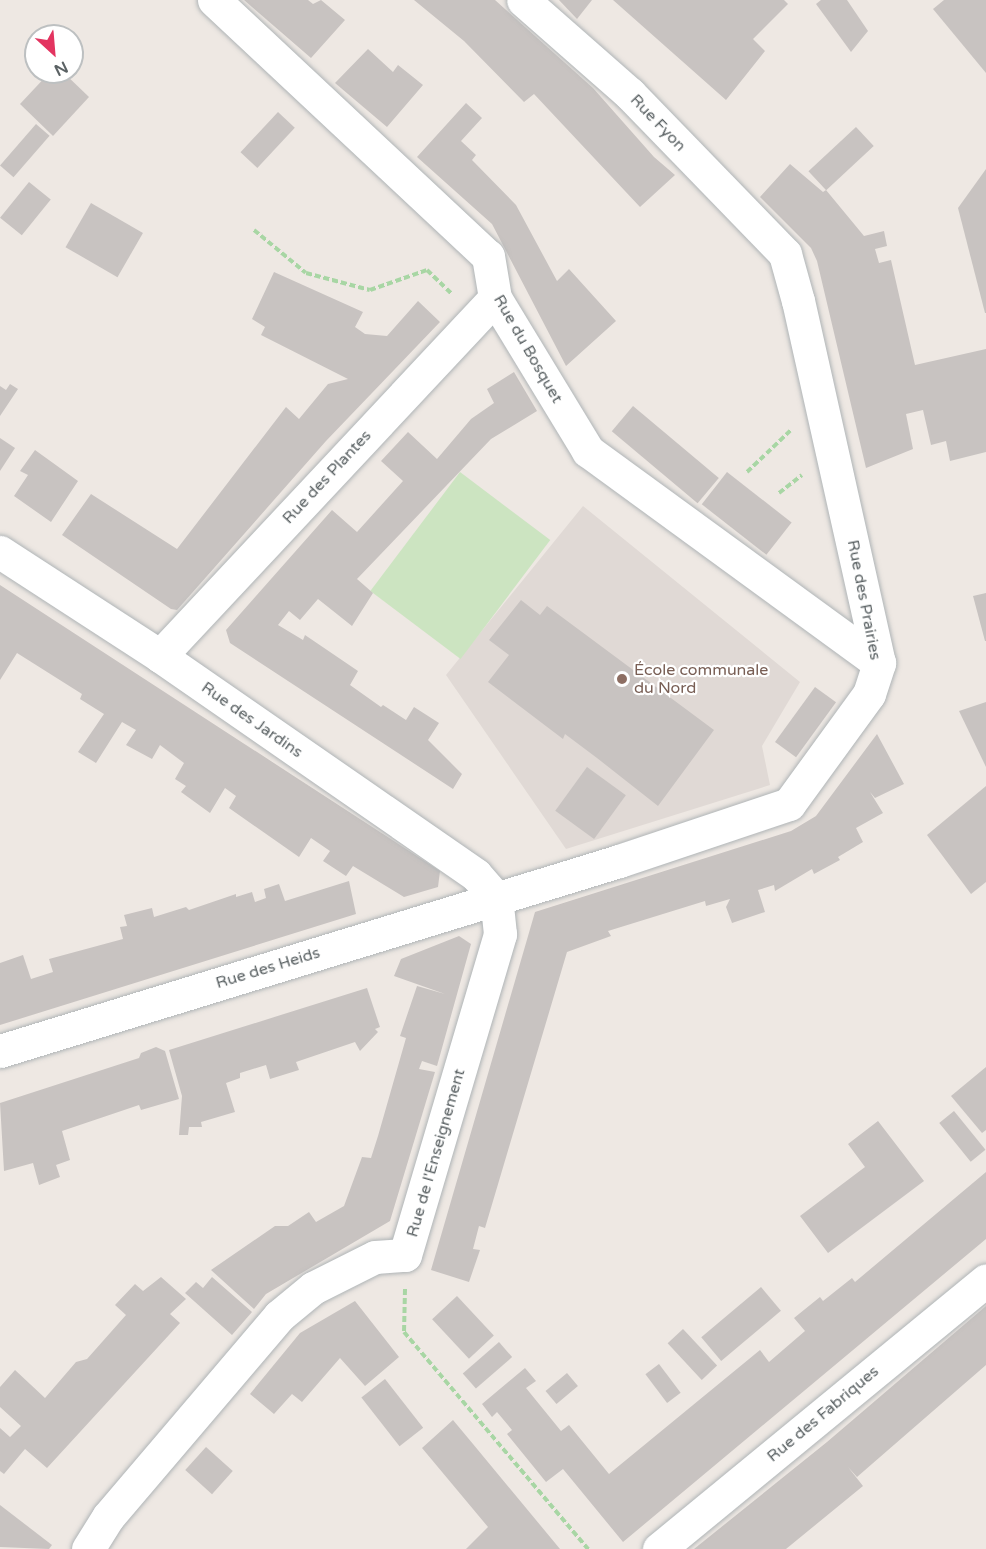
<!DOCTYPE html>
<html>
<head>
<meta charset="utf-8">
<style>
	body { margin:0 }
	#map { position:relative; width:986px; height:1549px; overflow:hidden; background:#eee8e3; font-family:"Varela Round",sans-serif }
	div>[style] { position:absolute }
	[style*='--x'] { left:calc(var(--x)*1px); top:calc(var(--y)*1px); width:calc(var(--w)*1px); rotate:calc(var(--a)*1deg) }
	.education>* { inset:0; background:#e0d9d5 }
	.green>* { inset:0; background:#cce4c1; transform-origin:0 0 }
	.building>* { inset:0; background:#c8c3c1; transform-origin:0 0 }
	.path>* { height:4px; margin-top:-2px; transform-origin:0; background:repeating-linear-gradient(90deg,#a8d6a4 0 6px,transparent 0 9px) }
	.roads { filter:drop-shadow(0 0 2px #afb4b6) drop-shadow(0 0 2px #afb4b6) }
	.street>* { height:33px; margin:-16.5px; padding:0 16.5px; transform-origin:16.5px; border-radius:16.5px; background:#fff }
	.secondary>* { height:33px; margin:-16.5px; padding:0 16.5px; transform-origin:16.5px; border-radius:16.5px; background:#fff }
	.dots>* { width:16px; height:16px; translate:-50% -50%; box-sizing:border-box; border:3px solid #fff; border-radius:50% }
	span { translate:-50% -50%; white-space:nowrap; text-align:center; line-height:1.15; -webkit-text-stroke:4.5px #fff; paint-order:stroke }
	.street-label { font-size:16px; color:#5b6264 }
	.education-label { font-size:16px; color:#785e54 }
	.left { translate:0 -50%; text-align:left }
	.north { position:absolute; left:24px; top:24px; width:60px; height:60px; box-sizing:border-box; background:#fff; border:2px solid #bdc0c1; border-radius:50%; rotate:154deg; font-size:16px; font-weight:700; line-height:24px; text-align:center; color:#5b6264 }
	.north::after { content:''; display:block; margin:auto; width:21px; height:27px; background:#e33460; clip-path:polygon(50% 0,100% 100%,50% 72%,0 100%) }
</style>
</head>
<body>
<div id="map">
	<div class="education">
		<div style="clip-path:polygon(583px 506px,800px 682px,762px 746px,770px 785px,566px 849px,446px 675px)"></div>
	</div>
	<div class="green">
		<div style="left:460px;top:472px;width:113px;height:149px;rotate:37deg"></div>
	</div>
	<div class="building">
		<div style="clip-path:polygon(244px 0,308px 0,313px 4px,321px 0,345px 20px,311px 58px)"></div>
		<div style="clip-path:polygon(414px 0,495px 0,593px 88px,654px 157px,675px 175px,640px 207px,534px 94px,524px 102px,464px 41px)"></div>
		<div style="clip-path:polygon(559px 0,592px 0,577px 19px)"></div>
		<div style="clip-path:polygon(613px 0,784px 0,788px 4px,753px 39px,765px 51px,726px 100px)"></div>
		<div style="clip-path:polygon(821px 0,847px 0,868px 31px,851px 52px,816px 4px)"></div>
		<div style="clip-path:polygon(944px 0,986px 0,986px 73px,933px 9px)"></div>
		<div style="clip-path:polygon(368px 49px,393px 72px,398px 65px,423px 85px,387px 127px,335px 83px)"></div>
		<div style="clip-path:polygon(50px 72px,63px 72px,89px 97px,53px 136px,20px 104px)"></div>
		<div style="clip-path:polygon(466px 103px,482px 118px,461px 141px,476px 155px,472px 160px,516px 205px,557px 281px,569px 269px,616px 321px,566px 366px,492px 224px,417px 157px)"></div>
		<div style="left:278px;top:112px;width:23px;height:55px;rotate:43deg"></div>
		<div style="left:36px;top:124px;width:18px;height:55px;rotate:41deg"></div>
		<div style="left:856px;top:127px;width:26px;height:65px;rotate:47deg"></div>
		<div style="clip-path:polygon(790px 164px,823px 192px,826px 190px,864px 236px,884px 231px,887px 246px,875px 249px,879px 263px,891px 260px,915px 365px,986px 349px,986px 452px,950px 461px,946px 441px,931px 445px,923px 410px,906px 414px,913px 449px,866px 468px,817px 261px,811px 248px,760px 197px)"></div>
		<div style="clip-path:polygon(986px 169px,986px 313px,985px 313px,958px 208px)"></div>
		<div style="left:29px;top:182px;width:28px;height:46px;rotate:39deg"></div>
		<div style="left:91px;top:203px;width:60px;height:51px;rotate:30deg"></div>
		<div style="clip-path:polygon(274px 272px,363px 312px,355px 327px,365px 334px,387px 336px,418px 301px,440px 322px,326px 441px,177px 610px,171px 609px,62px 535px,91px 494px,177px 549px,286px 407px,299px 419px,328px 384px,348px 379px,261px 335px,265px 327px,252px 319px)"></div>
		<div style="clip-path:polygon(514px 372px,537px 411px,491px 439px,357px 579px,373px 593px,352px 626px,318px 599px,300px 620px,289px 611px,278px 625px,303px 640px,305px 635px,358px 671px,350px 685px,381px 707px,383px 705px,406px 720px,414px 707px,439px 723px,428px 740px,462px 774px,453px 789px,230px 643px,226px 630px,332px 510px,357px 532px,403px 481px,381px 461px,408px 432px,437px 459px,471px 419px,494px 403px,487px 389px)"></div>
		<div style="clip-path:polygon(10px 384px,18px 389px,0 416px,0 386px,6px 390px)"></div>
		<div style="left:633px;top:406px;width:112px;height:33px;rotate:40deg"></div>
		<div style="clip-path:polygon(0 438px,15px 448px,0 471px)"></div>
		<div style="clip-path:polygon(35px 450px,78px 481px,51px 522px,14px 496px,28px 475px,20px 471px)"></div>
		<div style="left:727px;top:472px;width:82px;height:41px;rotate:38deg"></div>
		<div style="clip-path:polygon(0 585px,440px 871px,438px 887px,404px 897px,353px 866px,346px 876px,323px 861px,330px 851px,311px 838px,299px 857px,229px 808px,236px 796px,225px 788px,210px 813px,181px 792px,186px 786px,175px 779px,184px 763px,160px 745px,152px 759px,126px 745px,136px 730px,122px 722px,96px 763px,78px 752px,104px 714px,80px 699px,82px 694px,17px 653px,0 680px)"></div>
		<div style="clip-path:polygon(986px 593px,986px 641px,985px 641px,973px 596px)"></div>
		<div style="clip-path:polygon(521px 600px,540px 615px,547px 606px,714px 730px,658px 806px,597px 758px,565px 734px,563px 739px,488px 682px,509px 655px,489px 640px)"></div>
		<div style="left:815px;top:687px;width:26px;height:68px;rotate:36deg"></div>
		<div style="clip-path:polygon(986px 702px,986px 767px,959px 711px)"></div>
		<div style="clip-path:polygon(877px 734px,904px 784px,875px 798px,870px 792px,883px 813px,856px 828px,863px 842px,838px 857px,840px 860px,814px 874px,812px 869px,775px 891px,774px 885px,758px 890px,765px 912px,732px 923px,726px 907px,730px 899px,706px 906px,705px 901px,608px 931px,611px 936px,567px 952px,485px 1228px,479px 1226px,473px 1249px,480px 1250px,469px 1282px,431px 1270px,535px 912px,791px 831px,816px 816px)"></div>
		<div style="left:587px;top:767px;width:48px;height:54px;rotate:36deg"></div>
		<div style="clip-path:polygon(986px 786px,986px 882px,971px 894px,927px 835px)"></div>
		<div style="clip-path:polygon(349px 881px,356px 914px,0 1025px,0 963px,23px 955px,31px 979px,53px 972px,49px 959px,123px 939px,120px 927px,127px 926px,124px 915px,152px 908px,154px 917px,186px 907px,189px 910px,236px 894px,236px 897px,252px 892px,255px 902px,266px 898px,264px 889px,279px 884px,285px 901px)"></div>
		<div style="clip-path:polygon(459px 936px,471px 944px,437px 1066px,422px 1061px,419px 1069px,435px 1072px,390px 1221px,266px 1294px,254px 1309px,211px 1270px,275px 1226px,288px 1226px,309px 1212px,316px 1222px,344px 1206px,362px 1157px,371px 1158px,378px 1136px,406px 1038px,400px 1036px,417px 986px,445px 994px,394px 976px,401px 959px)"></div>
		<div style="clip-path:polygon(367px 988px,380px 1027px,375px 1029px,378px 1032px,360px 1051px,355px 1042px,296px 1062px,299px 1070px,270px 1079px,266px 1065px,240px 1073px,240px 1078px,226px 1083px,235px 1112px,201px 1122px,202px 1127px,189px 1127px,188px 1135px,179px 1135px,182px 1096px,169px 1050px)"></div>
		<div style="clip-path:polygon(156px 1047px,165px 1051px,179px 1099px,141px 1110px,139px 1105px,62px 1131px,70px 1160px,56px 1165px,60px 1177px,39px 1185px,33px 1163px,4px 1171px,0 1103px,139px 1058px,141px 1053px)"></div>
		<div style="clip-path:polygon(986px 1067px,986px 1130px,982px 1133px,951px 1096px)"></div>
		<div style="left:954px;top:1111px;width:50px;height:19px;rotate:51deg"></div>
		<div style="clip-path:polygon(878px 1121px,924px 1181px,828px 1253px,800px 1216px,865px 1167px,848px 1144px)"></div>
		<div style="clip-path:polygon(986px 1172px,986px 1239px,623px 1542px,563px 1469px,546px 1482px,507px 1434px,512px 1430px,497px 1412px,492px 1417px,482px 1404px,525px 1368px,536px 1381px,526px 1388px,561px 1431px,569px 1425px,609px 1474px,760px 1350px,769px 1362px,805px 1331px,794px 1318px,820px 1297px,823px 1301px,852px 1278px,855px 1282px)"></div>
		<div style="clip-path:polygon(161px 1277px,186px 1299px,170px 1314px,180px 1323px,47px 1468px,25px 1449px,4px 1474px,0 1471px,0 1428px,10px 1437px,21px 1426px,0 1407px,0 1387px,15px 1370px,45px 1398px,76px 1362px,87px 1359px,126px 1315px,115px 1305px,135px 1284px,143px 1291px)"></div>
		<div style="clip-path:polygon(212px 1277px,252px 1312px,232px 1335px,185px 1293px,196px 1282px,203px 1288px)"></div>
		<div style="left:761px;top:1287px;width:31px;height:78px;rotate:50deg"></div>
		<div style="left:457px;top:1296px;width:54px;height:34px;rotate:47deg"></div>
		<div style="clip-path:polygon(355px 1301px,399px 1357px,365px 1386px,340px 1358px,302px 1402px,292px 1394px,274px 1414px,250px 1394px,300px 1333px)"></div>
		<div style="clip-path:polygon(986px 1306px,986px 1365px,857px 1477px,848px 1467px,863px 1486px,786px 1549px,694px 1549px,827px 1442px)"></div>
		<div style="left:683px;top:1329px;width:50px;height:21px;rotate:47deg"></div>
		<div style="left:499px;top:1342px;width:20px;height:48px;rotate:49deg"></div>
		<div style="left:659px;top:1364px;width:36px;height:17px;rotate:53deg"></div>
		<div style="left:567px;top:1373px;width:17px;height:28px;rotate:50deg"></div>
		<div style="left:385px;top:1379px;width:62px;height:30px;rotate:52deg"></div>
		<div style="clip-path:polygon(453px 1420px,473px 1444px,560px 1549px,466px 1549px,488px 1527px,422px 1448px)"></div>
		<div style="left:206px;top:1447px;width:36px;height:31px;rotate:42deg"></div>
		<div style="clip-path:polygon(0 1505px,52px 1545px,49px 1549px,0 1547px)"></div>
	</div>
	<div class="path">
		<div style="--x:254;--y:230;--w:67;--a:39.6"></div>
		<div style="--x:306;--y:273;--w:66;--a:14.9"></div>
		<div style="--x:370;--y:290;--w:60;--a:-19.3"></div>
		<div style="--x:427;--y:270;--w:35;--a:44"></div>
		<div style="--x:747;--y:472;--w:62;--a:-43.7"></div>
		<div style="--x:779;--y:493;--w:29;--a:-38"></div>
		<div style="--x:405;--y:1289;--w:43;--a:91.3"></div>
		<div style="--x:404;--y:1332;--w:285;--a:49.7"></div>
	</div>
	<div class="roads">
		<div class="street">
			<div style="--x:214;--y:0;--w:375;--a:43.1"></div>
			<div style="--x:488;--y:256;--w:43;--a:80.5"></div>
			<div style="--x:495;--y:298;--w:179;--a:58.7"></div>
			<div style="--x:588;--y:451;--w:360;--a:36.1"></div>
			<div style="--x:0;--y:552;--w:191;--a:33"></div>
			<div style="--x:160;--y:656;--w:384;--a:34.7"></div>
			<div style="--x:476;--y:875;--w:30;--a:49"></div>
			<div style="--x:160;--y:656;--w:490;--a:-46.9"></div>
			<div style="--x:0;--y:1051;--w:648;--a:-17.06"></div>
			<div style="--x:619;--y:861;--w:179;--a:-18.5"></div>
			<div style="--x:789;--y:804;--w:136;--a:-54"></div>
			<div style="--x:869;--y:694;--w:33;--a:-72"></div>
			<div style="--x:879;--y:663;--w:371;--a:-102.6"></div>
			<div style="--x:798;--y:301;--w:49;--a:-105.5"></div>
			<div style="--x:785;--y:254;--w:223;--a:-134.1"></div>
			<div style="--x:630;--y:94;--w:142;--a:-138.7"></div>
			<div style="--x:88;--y:1549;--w:38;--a:-58"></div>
			<div style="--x:108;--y:1517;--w:264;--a:-49.6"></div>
			<div style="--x:279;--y:1316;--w:44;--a:-39.5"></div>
			<div style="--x:313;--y:1288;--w:69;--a:-26.6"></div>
			<div style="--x:375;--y:1257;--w:30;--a:-4"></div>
			<div style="--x:405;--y:1255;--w:335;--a:-73.5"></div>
			<div style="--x:500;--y:934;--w:36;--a:-96"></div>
		</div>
		<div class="secondary">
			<div style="--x:659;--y:1549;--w:423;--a:-39.4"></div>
		</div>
	</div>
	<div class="dots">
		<div style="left:622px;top:679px;background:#8d6e63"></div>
	</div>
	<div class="street-label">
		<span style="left:658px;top:123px;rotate:46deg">Rue Fyon</span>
		<span style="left:528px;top:349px;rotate:60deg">Rue du Bosquet</span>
		<span style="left:327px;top:477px;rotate:-47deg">Rue des Plantes</span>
		<span style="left:864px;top:600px;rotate:79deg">Rue des Prairies</span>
		<span style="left:252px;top:720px;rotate:35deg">Rue des Jardins</span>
		<span style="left:268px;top:968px;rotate:-17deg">Rue des Heids</span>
		<span style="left:436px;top:1153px;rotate:-74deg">Rue de l'Enseignement</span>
		<span style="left:823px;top:1414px;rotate:-40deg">Rue des Fabriques</span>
	</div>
	<div class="education-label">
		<span class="left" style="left:634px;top:679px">École communale<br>du Nord</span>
	</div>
	<div class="north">N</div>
</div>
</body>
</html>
